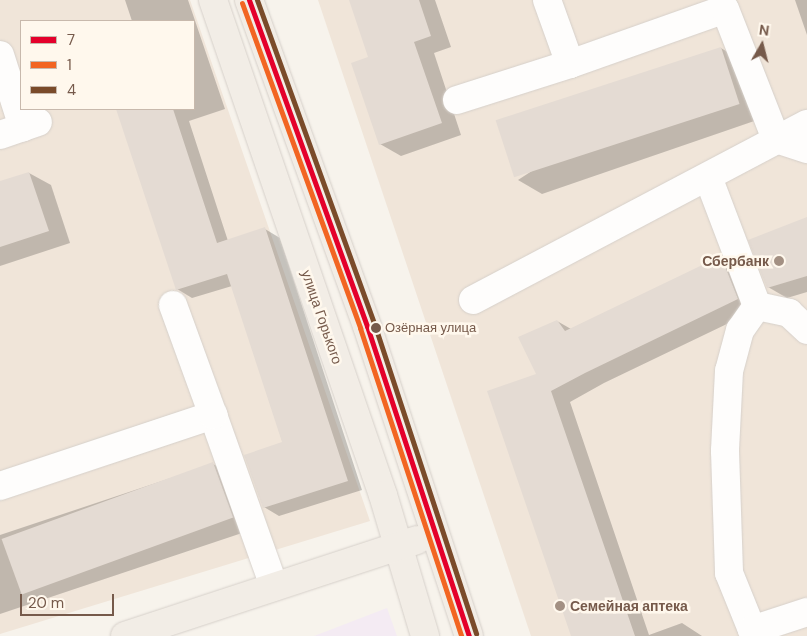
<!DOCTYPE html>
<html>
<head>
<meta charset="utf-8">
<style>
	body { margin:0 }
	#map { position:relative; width:807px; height:636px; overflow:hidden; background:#f7f3ec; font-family:"DM Sans",sans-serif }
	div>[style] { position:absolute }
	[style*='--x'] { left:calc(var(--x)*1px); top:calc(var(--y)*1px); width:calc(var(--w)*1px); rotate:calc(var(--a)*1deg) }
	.residential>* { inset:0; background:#f0e5d9 }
	.education>* { inset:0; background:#f4ebf3 }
	.shadow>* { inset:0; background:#0003 }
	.building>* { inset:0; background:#e4dbd3; transform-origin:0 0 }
	.roads { filter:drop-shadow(0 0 1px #d6d0ca) drop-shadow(0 0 1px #d6d0ca) }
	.minor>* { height:28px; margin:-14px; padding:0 14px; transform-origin:14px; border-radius:14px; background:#fefdfc }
	.major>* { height:28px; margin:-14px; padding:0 14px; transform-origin:14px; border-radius:14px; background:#f2ede6 }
	.bus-1>* { height:5px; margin:-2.5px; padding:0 2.5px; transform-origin:2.5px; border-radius:2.5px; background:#e4002b }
	.bus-2>* { height:5px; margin:-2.5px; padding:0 2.5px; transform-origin:2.5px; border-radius:2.5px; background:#f26522 }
	.bus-3>* { height:5px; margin:-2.5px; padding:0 2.5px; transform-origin:2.5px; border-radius:2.5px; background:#7a4b2a }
	.dots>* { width:14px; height:14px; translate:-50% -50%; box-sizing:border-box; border:2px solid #fff8ed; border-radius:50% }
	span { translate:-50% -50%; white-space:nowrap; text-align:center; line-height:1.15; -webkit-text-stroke:5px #fff8ed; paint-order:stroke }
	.bus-label { font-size:13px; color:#765a4b }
	.left { translate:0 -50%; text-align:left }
	.poi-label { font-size:14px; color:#765a4b; font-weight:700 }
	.right { translate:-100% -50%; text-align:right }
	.street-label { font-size:14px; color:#765a4b }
	.legend { position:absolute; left:20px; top:20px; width:175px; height:90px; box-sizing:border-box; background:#fff8ed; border:1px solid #c8b9ac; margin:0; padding:6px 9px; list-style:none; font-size:15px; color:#765a4b }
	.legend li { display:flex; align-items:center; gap:10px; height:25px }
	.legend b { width:25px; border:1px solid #c8b9ac }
	.north { position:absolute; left:737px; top:20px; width:50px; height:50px; -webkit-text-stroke:4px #fff8ed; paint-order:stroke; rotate:8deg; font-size:14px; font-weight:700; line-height:20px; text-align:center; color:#765a4b }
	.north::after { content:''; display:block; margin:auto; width:18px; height:22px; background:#765a4b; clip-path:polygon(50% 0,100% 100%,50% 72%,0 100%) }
	.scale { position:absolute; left:20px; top:594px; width:94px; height:22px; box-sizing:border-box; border:2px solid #765a4b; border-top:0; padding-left:6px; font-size:15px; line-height:18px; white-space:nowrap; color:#765a4b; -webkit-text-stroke:4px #fff8ed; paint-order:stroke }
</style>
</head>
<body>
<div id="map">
	<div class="residential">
		<div style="clip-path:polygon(evenodd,0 0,190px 0,370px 521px,0 634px,0 0,21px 21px,194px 21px,194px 109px,21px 109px,21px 21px)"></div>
		<div style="clip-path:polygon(318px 0,807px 0,807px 636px,531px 636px)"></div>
	</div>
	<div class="education">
		<div style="clip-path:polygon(387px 608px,397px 636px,314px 636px)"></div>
	</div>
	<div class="shadow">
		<div style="clip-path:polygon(125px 0,188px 0,225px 109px,189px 121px,228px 241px,265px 229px,280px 238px,362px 490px,279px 516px,264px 507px,283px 443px,232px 286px,192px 298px,177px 289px,118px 109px,194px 109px,194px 21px,132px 21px)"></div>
		<div style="clip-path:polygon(350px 0,435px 0,451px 47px,434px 53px,461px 135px,401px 156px,380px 144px,370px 58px)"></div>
		<div style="clip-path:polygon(795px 0,807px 0,807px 35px)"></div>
		<div style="clip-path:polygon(721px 48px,744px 62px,763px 118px,542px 194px,518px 180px)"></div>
		<div style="clip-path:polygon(29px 173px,51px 185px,70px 243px,0 266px,0 182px)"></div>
		<div style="clip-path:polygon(807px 218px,807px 292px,787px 298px,768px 287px)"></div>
		<div style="clip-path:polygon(721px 257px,740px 268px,756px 310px,604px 383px,570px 402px,649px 635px,682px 623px,702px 636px,574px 636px,538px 375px,557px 321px,571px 329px)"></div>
		<div style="clip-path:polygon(213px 464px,235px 476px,254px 529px,0 614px,0 535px)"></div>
	</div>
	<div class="building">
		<div style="clip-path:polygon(349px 0,419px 0,431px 36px,414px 42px,442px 123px,379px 145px,351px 63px,368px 57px)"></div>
		<div style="left:721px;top:47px;width:60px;height:237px;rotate:72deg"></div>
		<div style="clip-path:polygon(116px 109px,173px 109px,217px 243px,265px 227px,348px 481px,263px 508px,244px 455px,282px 442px,227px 274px,176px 290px)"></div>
		<div style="clip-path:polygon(29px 172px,49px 231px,0 247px,0 181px)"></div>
		<div style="clip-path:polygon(807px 217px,807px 276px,767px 288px,748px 240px)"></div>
		<div style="clip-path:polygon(721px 256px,738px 299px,585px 373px,551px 391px,635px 636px,571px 636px,487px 391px,536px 374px,518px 337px,557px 320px,565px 331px)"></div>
		<div style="left:213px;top:462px;width:59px;height:225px;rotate:70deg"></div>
	</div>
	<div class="roads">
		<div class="minor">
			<div style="--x:547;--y:0;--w:68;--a:70.2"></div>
			<div style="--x:570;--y:64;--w:164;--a:-19.5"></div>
			<div style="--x:725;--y:9;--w:140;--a:68.6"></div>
			<div style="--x:776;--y:139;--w:33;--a:18"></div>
			<div style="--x:0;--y:55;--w:76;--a:72.3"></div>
			<div style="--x:457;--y:100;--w:119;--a:-17.7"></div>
			<div style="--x:0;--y:135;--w:40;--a:-18.9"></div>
			<div style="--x:708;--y:177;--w:138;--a:69.2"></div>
			<div style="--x:757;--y:306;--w:29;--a:125"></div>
			<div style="--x:740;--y:330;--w:42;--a:105"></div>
			<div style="--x:729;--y:371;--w:80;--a:92.9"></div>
			<div style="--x:725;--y:451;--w:122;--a:88.1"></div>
			<div style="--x:729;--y:573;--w:61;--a:68"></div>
			<div style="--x:752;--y:630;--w:58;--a:-18.1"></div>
			<div style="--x:473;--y:300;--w:378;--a:-27.8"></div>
			<div style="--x:757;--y:306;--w:33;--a:12"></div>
			<div style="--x:789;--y:313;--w:25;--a:43"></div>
			<div style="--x:213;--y:415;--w:182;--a:70.4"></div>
			<div style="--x:0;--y:486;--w:225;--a:-18.4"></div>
			<div style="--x:213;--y:415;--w:117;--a:-110"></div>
		</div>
		<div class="major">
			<div style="--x:213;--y:0;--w:523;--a:71.05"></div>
			<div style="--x:383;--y:495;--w:147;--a:73.4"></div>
			<div style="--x:249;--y:0;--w:347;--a:70.1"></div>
			<div style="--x:367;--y:326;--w:326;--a:71.8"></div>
			<div style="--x:125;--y:636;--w:307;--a:-18.2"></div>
		</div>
	</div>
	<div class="bus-1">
		<div style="--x:249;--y:0;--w:347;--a:70.1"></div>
		<div style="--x:367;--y:326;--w:326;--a:71.8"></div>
	</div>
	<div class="bus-2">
		<div style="--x:242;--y:3;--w:346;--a:70"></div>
		<div style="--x:360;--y:328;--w:324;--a:71.8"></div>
	</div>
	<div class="bus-3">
		<div style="--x:257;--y:0;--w:344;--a:70.1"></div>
		<div style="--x:374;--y:323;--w:327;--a:71.8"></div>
	</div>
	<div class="dots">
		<div style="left:779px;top:261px;background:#a39083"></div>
		<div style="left:376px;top:328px;background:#765a4b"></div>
		<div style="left:560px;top:606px;background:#a39083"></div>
	</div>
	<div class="bus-label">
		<span class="left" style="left:385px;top:328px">Озёрная улица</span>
	</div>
	<div class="poi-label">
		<span class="right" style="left:769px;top:261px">Сбербанк</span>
		<span class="left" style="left:570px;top:606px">Семейная аптека</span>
	</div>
	<div class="street-label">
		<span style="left:322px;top:317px;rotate:71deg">улица Горького</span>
	</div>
	<ul class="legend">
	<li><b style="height:6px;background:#e4002b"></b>7</li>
	<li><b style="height:6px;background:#f26522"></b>1</li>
	<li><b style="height:6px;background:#7a4b2a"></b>4</li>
	</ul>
	<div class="north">N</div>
	<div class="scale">20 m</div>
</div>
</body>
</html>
